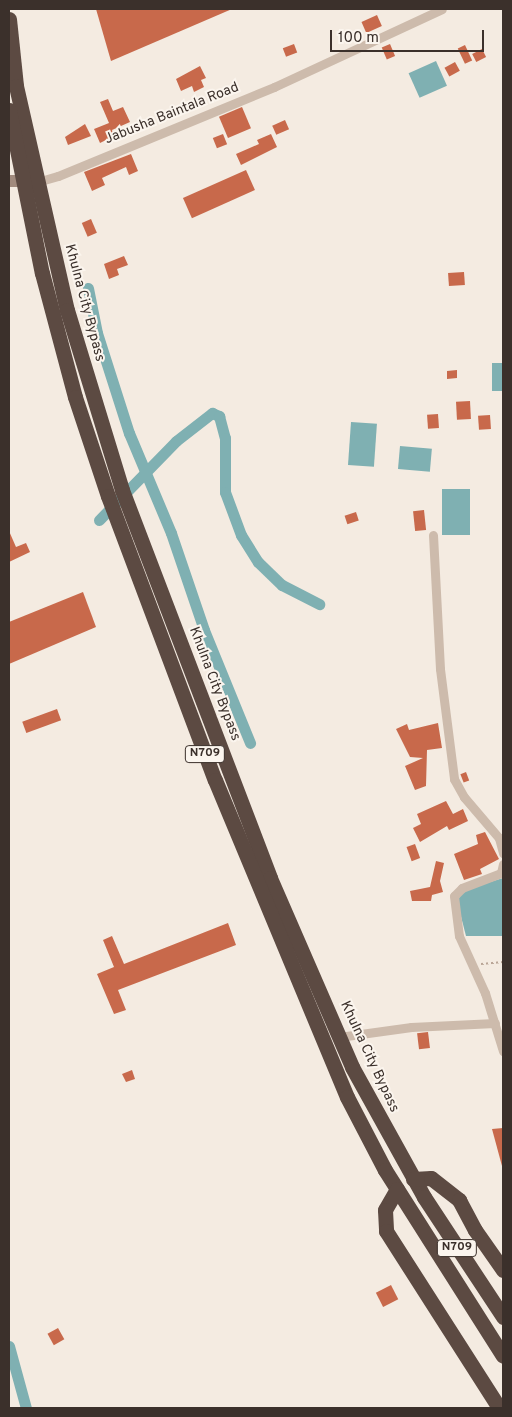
<!DOCTYPE html>
<html>
<head>
<meta charset="utf-8">
<style>
	body { margin:0 }
	#map { position:relative; width:512px; height:1417px; overflow:hidden; background:#f4ebe1; font-family:Overpass,sans-serif }
	div>[style] { position:absolute }
	[style*='--x'] { left:calc(var(--x)*1px); top:calc(var(--y)*1px); width:calc(var(--w)*1px); rotate:calc(var(--a)*1deg) }
	.water>* { inset:0; background:#7fb0b2; transform-origin:0 0 }
	.canal>* { height:11px; margin:-5.5px; padding:0 5.5px; transform-origin:5.5px; border-radius:5.5px; background:#7fb0b2 }
	.building>* { inset:0; background:#c8694b; transform-origin:0 0 }
	.path>* { height:2px; margin-top:-1px; transform-origin:0; background:repeating-linear-gradient(90deg,#b9a596 0 2.5px,transparent 0 5px) }
	.street>* { height:9px; margin:-4.5px; padding:0 4.5px; transform-origin:4.5px; border-radius:4.5px; background:#cdbbac }
	.secondary>* { height:12px; margin:-6px; padding:0 6px; transform-origin:6px; border-radius:6px; background:#a18a7d }
	.highway>* { height:15px; margin:-7.5px; padding:0 7.5px; transform-origin:7.5px; border-radius:7.5px; background:#5c4a42 }
	span { translate:-50% -50%; white-space:nowrap; text-align:center; line-height:1.15; -webkit-text-stroke:4px #fbf5ee; paint-order:stroke }
	.shield-label span { padding:1px 4px; background:#fbf5ee; border:1px solid; border-radius:4px; -webkit-text-stroke-width:0 }
	.shield-label { font-size:12px; color:#3b302b; font-weight:700 }
	.street-label { font-size:14px; color:#3b302b }
	.frame { position:absolute; inset:0; border:10px solid #3b302b; pointer-events:none }
	.scale { position:absolute; left:330px; top:30px; width:154px; height:22px; box-sizing:border-box; border:2px solid #3b302b; border-top:0; padding-left:6px; font-size:15px; line-height:18px; white-space:nowrap; color:#3b302b; -webkit-text-stroke:4px #fbf5ee; paint-order:stroke }
</style>
</head>
<body>
<div id="map">
	<div class="water">
		<div style="left:436px;top:61px;width:27px;height:30px;rotate:66deg"></div>
		<div style="left:492px;top:363px;width:11px;height:28px"></div>
		<div style="left:351px;top:422px;width:26px;height:43px;rotate:4deg"></div>
		<div style="left:400px;top:446px;width:32px;height:23px;rotate:5deg"></div>
		<div style="left:442px;top:489px;width:28px;height:46px"></div>
		<div style="clip-path:polygon(503px 878px,503px 936px,466px 936px,457px 901px,464px 890px)"></div>
	</div>
	<div class="canal">
		<div style="--x:88;--y:288;--w:46;--a:78.7"></div>
		<div style="--x:97;--y:333;--w:105;--a:72.3"></div>
		<div style="--x:129;--y:433;--w:108;--a:67.2"></div>
		<div style="--x:171;--y:533;--w:102;--a:71.2"></div>
		<div style="--x:204;--y:630;--w:122;--a:67.8"></div>
		<div style="--x:99;--y:520;--w:110;--a:-45.7"></div>
		<div style="--x:176;--y:441;--w:46;--a:-37.9"></div>
		<div style="--x:212;--y:413;--w:8;--a:23"></div>
		<div style="--x:219;--y:416;--w:23;--a:75"></div>
		<div style="--x:225;--y:438;--w:54;--a:90"></div>
		<div style="--x:225;--y:492;--w:46;--a:69.6"></div>
		<div style="--x:241;--y:535;--w:32;--a:58"></div>
		<div style="--x:258;--y:562;--w:33;--a:44"></div>
		<div style="--x:282;--y:585;--w:42;--a:27.2"></div>
		<div style="--x:9;--y:1346;--w:64;--a:74.7"></div>
	</div>
	<div class="building">
		<div style="clip-path:polygon(96px 9px,232px 9px,111px 61px)"></div>
		<div style="left:377px;top:15px;width:12px;height:17px;rotate:66deg"></div>
		<div style="left:294px;top:44px;width:9px;height:12px;rotate:69deg"></div>
		<div style="left:390px;top:44px;width:13px;height:9px;rotate:67deg"></div>
		<div style="left:465px;top:45px;width:17px;height:8px;rotate:65deg"></div>
		<div style="left:482px;top:49px;width:9px;height:11px;rotate:63deg"></div>
		<div style="left:455px;top:62px;width:10px;height:12px;rotate:61deg"></div>
		<div style="clip-path:polygon(200px 66px,206px 78px,201px 80px,204px 87px,194px 92px,192px 86px,181px 91px,176px 79px)"></div>
		<div style="clip-path:polygon(108px 99px,113px 111px,123px 107px,130px 122px,112px 130px,114px 136px,100px 143px,94px 129px,109px 123px,100px 102px)"></div>
		<div style="left:242px;top:107px;width:23px;height:25px;rotate:67deg"></div>
		<div style="left:285px;top:120px;width:10px;height:14px;rotate:66deg"></div>
		<div style="clip-path:polygon(85px 124px,91px 136px,68px 145px,65px 137px)"></div>
		<div style="left:223px;top:134px;width:11px;height:11px;rotate:68deg"></div>
		<div style="clip-path:polygon(271px 134px,277px 147px,241px 165px,236px 154px,259px 144px,257px 140px)"></div>
		<div style="clip-path:polygon(131px 154px,138px 171px,129px 175px,126px 167px,102px 178px,105px 185px,92px 191px,84px 172px)"></div>
		<div style="left:246px;top:170px;width:22px;height:69px;rotate:66deg"></div>
		<div style="left:91px;top:219px;width:15px;height:10px;rotate:67deg"></div>
		<div style="clip-path:polygon(124px 256px,128px 265px,117px 269px,119px 275px,109px 279px,104px 264px)"></div>
		<div style="left:464px;top:272px;width:13px;height:16px;rotate:86deg"></div>
		<div style="clip-path:polygon(457px 370px,457px 378px,447px 379px,447px 371px)"></div>
		<div style="left:470px;top:401px;width:18px;height:14px;rotate:87deg"></div>
		<div style="left:438px;top:414px;width:14px;height:11px;rotate:86deg"></div>
		<div style="left:490px;top:415px;width:14px;height:12px;rotate:86deg"></div>
		<div style="left:424px;top:510px;width:20px;height:11px;rotate:84deg"></div>
		<div style="left:356px;top:512px;width:9px;height:12px;rotate:72deg"></div>
		<div style="clip-path:polygon(9px 531px,16px 547px,26px 543px,30px 552px,9px 562px)"></div>
		<div style="clip-path:polygon(83px 592px,96px 627px,9px 664px,9px 622px)"></div>
		<div style="left:57px;top:709px;width:12px;height:37px;rotate:70deg"></div>
		<div style="clip-path:polygon(438px 723px,442px 748px,427px 750px,426px 786px,415px 790px,405px 766px,423px 758px,410px 757px,396px 729px,407px 724px,409px 730px)"></div>
		<div style="left:466px;top:772px;width:9px;height:6px;rotate:69deg"></div>
		<div style="clip-path:polygon(446px 801px,453px 814px,463px 809px,468px 821px,449px 830px,447px 826px,420px 842px,413px 828px,421px 824px,417px 814px)"></div>
		<div style="clip-path:polygon(485px 832px,499px 859px,480px 869px,482px 874px,464px 880px,454px 854px,478px 844px,476px 835px)"></div>
		<div style="left:415px;top:844px;width:15px;height:9px;rotate:70deg"></div>
		<div style="clip-path:polygon(436px 861px,444px 863px,440px 881px,443px 892px,432px 895px,431px 901px,412px 901px,410px 891px,430px 887px)"></div>
		<div style="clip-path:polygon(228px 923px,236px 945px,118px 990px,126px 1010px,114px 1014px,97px 974px,114px 967px,103px 940px,112px 936px,124px 964px)"></div>
		<div style="left:428px;top:1032px;width:16px;height:11px;rotate:83deg"></div>
		<div style="clip-path:polygon(132px 1070px,135px 1079px,126px 1082px,122px 1074px)"></div>
		<div style="clip-path:polygon(503px 1128px,503px 1166px,502px 1166px,492px 1129px)"></div>
		<div style="left:391px;top:1285px;width:16px;height:17px;rotate:63deg"></div>
		<div style="left:58px;top:1328px;width:13px;height:12px;rotate:61deg"></div>
	</div>
	<div class="path">
		<div style="--x:481;--y:964;--w:22;--a:-5"></div>
	</div>
	<div class="street">
		<div style="--x:37;--y:182;--w:22;--a:-16"></div>
		<div style="--x:58;--y:176;--w:234;--a:-22.4"></div>
		<div style="--x:274;--y:87;--w:185;--a:-24.9"></div>
		<div style="--x:433;--y:535;--w:134;--a:87"></div>
		<div style="--x:440;--y:669;--w:111;--a:82.7"></div>
		<div style="--x:454;--y:779;--w:21;--a:61"></div>
		<div style="--x:464;--y:797;--w:54;--a:49.5"></div>
		<div style="--x:499;--y:838;--w:16;--a:75"></div>
		<div style="--x:503;--y:864;--w:9;--a:103"></div>
		<div style="--x:501;--y:873;--w:42;--a:159"></div>
		<div style="--x:462;--y:888;--w:11;--a:135"></div>
		<div style="--x:454;--y:896;--w:40;--a:82.9"></div>
		<div style="--x:459;--y:936;--w:63;--a:65.5"></div>
		<div style="--x:485;--y:993;--w:61;--a:72.8"></div>
		<div style="--x:339;--y:1037;--w:73;--a:-7.9"></div>
		<div style="--x:411;--y:1027;--w:84;--a:-2.7"></div>
	</div>
	<div class="secondary">
		<div style="--x:9;--y:181;--w:23;--a:0"></div>
	</div>
	<div class="highway">
		<div style="--x:9;--y:19;--w:67;--a:84"></div>
		<div style="--x:16;--y:86;--w:230;--a:77.2"></div>
		<div style="--x:67;--y:310;--w:188;--a:73"></div>
		<div style="--x:122;--y:490;--w:415;--a:69.1"></div>
		<div style="--x:270;--y:878;--w:206;--a:66.5"></div>
		<div style="--x:352;--y:1067;--w:149;--a:61"></div>
		<div style="--x:424;--y:1197;--w:144;--a:56.6"></div>
		<div style="--x:9;--y:110;--w:166;--a:78.6"></div>
		<div style="--x:42;--y:273;--w:128;--a:75.1"></div>
		<div style="--x:75;--y:397;--w:104;--a:71.6"></div>
		<div style="--x:108;--y:496;--w:303;--a:69.4"></div>
		<div style="--x:215;--y:780;--w:343;--a:67.4"></div>
		<div style="--x:347;--y:1097;--w:82;--a:62.5"></div>
		<div style="--x:385;--y:1170;--w:220;--a:57.6"></div>
		<div style="--x:413;--y:1179;--w:18;--a:-3"></div>
		<div style="--x:431;--y:1178;--w:36;--a:38"></div>
		<div style="--x:459;--y:1200;--w:34;--a:62"></div>
		<div style="--x:475;--y:1230;--w:49;--a:55"></div>
		<div style="--x:397;--y:1189;--w:24;--a:120"></div>
		<div style="--x:385;--y:1210;--w:21;--a:87"></div>
		<div style="--x:386;--y:1231;--w:210;--a:57.4"></div>
	</div>
	<div class="shield-label">
		<span style="left:205px;top:754px">N709</span>
		<span style="left:457px;top:1248px">N709</span>
	</div>
	<div class="street-label">
		<span style="left:172px;top:114px;rotate:-22deg">Jabusha Baintala Road</span>
		<span style="left:84px;top:303px;rotate:75deg">Khulna City Bypass</span>
		<span style="left:214px;top:684px;rotate:69deg">Khulna City Bypass</span>
		<span style="left:369px;top:1057px;rotate:65deg">Khulna City Bypass</span>
	</div>
	<div class="frame"></div>
	<div class="scale">100 m</div>
</div>
</body>
</html>
